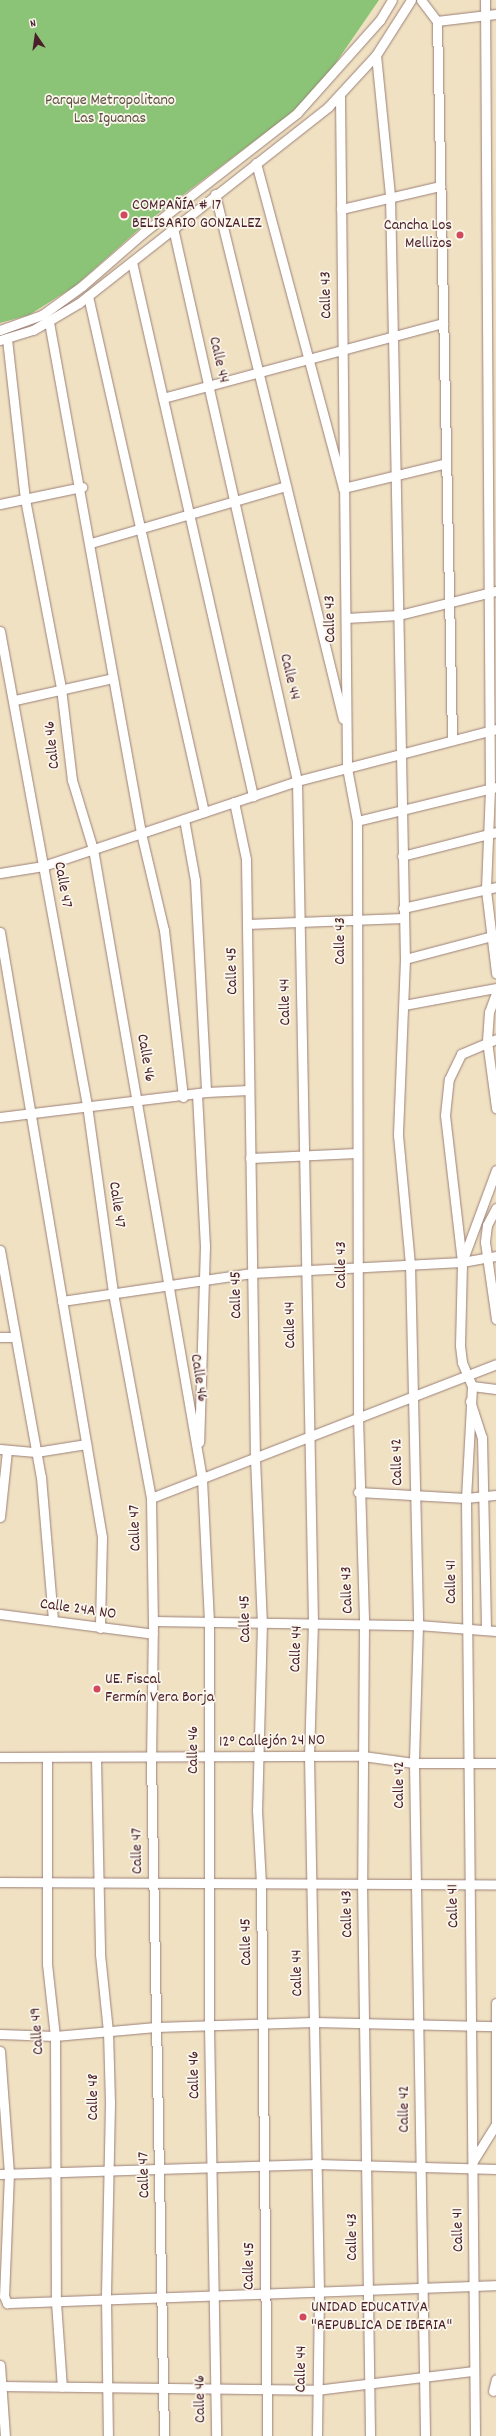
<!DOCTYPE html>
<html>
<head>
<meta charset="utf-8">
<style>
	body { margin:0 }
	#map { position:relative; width:496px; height:2436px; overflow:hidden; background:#f0e1c3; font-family:Dekko,sans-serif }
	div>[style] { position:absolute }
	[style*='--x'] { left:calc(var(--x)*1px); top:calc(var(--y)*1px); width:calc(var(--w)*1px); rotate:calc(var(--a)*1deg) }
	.green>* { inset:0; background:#8bc477 }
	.roads { filter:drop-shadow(0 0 1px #9d8077) drop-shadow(0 0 1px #9d8077) }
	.minor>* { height:9px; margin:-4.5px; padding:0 4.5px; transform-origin:4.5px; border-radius:4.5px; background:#fff }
	.dots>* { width:11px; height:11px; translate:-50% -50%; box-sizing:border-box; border:2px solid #fbf7ec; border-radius:50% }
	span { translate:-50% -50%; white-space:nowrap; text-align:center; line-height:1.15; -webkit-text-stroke:3.5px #fbf7ec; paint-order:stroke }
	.park-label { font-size:16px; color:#5e5142 }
	.poi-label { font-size:16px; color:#4a1f2b }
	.left { translate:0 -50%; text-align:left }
	.right { translate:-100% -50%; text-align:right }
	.street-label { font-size:16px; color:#4a1f2b }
	.north { position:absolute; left:16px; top:16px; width:40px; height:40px; -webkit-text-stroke:3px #fbf7ec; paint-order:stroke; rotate:347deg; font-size:11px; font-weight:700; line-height:16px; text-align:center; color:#4a1f2b }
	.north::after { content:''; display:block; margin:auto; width:14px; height:18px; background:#4a1f2b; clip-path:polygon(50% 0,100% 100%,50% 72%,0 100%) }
</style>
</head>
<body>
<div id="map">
	<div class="green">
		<div style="clip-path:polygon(0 0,379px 0,324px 80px,290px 114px,147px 222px,75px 286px,29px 315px,0 323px)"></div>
	</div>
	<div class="roads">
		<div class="minor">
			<div style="--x:421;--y:0;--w:26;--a:53"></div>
			<div style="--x:437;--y:21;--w:718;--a:88.8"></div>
			<div style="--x:485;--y:0;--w:789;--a:89.64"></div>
			<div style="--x:490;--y:789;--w:101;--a:92.3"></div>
			<div style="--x:486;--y:890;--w:84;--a:83.1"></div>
			<div style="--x:437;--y:21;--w:59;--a:-6.8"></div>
			<div style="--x:376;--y:55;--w:142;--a:84.3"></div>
			<div style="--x:390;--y:196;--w:140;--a:88.8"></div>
			<div style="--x:393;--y:336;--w:623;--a:88.9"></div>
			<div style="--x:405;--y:959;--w:176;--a:92.3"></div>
			<div style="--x:398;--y:1135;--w:130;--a:84.7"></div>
			<div style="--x:410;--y:1264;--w:361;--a:88.7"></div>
			<div style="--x:418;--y:1625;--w:138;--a:91.7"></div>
			<div style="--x:414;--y:1763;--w:673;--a:89.06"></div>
			<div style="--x:340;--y:96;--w:672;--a:89.4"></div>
			<div style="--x:347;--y:768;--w:54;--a:79.3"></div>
			<div style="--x:357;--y:821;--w:596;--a:89.9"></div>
			<div style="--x:358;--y:1417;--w:207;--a:88.3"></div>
			<div style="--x:364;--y:1624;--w:258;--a:90.4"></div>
			<div style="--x:362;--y:1882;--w:554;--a:89.17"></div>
			<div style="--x:256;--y:163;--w:336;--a:75"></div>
			<div style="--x:343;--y:488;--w:106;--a:-13.6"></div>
			<div style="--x:215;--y:194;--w:540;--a:76.3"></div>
			<div style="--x:341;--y:209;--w:102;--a:-13.1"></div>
			<div style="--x:173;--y:228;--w:567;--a:77.36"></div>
			<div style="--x:297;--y:781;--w:841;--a:88.91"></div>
			<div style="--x:313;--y:1622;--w:134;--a:91.7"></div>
			<div style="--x:309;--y:1756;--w:537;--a:88.93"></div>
			<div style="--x:319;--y:2293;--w:143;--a:90.8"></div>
			<div style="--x:132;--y:262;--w:548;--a:77.23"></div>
			<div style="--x:88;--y:296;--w:529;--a:77.33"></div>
			<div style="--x:49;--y:322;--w:519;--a:79.79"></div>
			<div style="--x:141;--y:833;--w:100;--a:76.7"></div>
			<div style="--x:164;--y:930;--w:168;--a:83.5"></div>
			<div style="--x:0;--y:330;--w:45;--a:-19.7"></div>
			<div style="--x:42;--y:315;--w:49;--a:-35.9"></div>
			<div style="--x:82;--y:286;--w:81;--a:-41"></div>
			<div style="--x:143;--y:233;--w:195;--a:-37.9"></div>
			<div style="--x:297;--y:113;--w:125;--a:-48.3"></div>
			<div style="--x:380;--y:20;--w:23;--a:-59"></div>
			<div style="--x:7;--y:339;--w:161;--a:83.6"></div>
			<div style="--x:25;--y:499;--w:192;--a:79.2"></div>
			<div style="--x:61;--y:688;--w:93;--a:83.2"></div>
			<div style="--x:72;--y:780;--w:72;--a:73.1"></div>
			<div style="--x:93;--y:849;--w:639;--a:80.18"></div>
			<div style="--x:202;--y:1479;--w:142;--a:87.2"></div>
			<div style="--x:209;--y:1621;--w:405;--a:90"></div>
			<div style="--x:209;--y:2026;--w:410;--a:89"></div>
			<div style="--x:0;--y:340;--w:34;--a:-17"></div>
			<div style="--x:33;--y:330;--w:53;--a:-30.4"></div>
			<div style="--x:79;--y:303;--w:317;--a:-38.2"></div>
			<div style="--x:328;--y:107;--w:71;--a:-47.3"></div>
			<div style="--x:376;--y:55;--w:65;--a:-57.5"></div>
			<div style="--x:163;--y:398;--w:290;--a:-15"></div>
			<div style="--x:0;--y:504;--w:84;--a:-11.7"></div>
			<div style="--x:91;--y:543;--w:203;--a:-16.3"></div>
			<div style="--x:346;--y:618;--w:53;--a:-3.2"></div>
			<div style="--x:399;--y:615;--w:100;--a:-13.9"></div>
			<div style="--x:0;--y:631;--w:482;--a:79.6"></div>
			<div style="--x:87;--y:1105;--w:190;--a:82.1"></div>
			<div style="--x:113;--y:1293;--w:208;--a:79.5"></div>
			<div style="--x:151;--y:1498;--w:123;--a:89.1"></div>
			<div style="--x:153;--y:1621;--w:137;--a:90.8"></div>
			<div style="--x:151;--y:1758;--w:678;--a:88.9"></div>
			<div style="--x:15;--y:700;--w:100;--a:-12.7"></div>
			<div style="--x:234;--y:802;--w:58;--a:78.1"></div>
			<div style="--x:246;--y:859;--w:599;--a:89.14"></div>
			<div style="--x:255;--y:1458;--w:164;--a:87.6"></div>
			<div style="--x:262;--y:1622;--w:188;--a:91.5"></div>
			<div style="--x:257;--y:1810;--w:73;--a:86.9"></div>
			<div style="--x:261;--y:1883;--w:553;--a:89.38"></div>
			<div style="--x:184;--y:819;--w:62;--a:79.8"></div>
			<div style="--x:195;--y:880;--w:212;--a:87"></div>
			<div style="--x:357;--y:821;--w:143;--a:-13.7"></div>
			<div style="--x:402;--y:856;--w:97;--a:-14.3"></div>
			<div style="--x:0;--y:873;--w:44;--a:-9.2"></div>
			<div style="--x:43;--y:866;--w:268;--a:-18.5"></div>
			<div style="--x:297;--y:781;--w:206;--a:-14.6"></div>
			<div style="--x:403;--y:908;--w:95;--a:-12.7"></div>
			<div style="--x:247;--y:924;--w:156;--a:-2.2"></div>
			<div style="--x:0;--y:932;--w:614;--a:80.43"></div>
			<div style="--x:102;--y:1537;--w:91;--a:91.3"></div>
			<div style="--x:405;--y:959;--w:94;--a:-14.8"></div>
			<div style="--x:496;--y:993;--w:20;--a:110"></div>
			<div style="--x:489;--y:1012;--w:29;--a:94"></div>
			<div style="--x:487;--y:1041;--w:68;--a:82.3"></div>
			<div style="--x:404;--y:1005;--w:94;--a:-10.5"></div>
			<div style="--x:197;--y:1094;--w:151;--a:87"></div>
			<div style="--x:205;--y:1245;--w:197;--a:91.7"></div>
			<div style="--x:0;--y:1117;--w:208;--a:-6.9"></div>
			<div style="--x:206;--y:1092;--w:43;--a:-2.7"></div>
			<div style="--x:250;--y:1158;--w:107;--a:-2.7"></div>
			<div style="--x:496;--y:1208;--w:19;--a:118"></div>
			<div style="--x:487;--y:1225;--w:17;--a:97"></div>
			<div style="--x:485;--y:1242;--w:78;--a:81.9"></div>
			<div style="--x:0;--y:1250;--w:231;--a:79.8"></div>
			<div style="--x:41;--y:1477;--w:144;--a:85.2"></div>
			<div style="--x:462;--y:1262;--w:98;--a:-69.7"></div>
			<div style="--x:62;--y:1301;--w:192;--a:-8.4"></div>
			<div style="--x:252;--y:1273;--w:210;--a:-3"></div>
			<div style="--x:462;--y:1262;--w:35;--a:-10"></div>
			<div style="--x:0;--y:1337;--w:15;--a:0"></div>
			<div style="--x:472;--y:1386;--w:24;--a:7"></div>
			<div style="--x:470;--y:1401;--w:38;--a:72"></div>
			<div style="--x:482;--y:1437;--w:193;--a:88.8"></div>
			<div style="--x:0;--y:1449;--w:36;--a:5"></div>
			<div style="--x:36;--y:1452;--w:51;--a:-9.1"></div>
			<div style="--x:358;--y:1492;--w:108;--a:3.2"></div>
			<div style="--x:466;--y:1498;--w:30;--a:-6"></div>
			<div style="--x:151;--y:1498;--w:370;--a:-21.2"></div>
			<div style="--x:0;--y:1517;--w:67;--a:-84"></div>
			<div style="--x:0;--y:1614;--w:154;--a:7.4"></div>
			<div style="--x:153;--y:1621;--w:265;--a:0.9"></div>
			<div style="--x:418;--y:1625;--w:78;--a:4.4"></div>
			<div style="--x:0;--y:1757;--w:363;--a:-0.2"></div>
			<div style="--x:363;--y:1756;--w:51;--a:7.8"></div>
			<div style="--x:414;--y:1763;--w:82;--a:0"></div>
			<div style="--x:47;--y:1757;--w:207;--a:90"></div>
			<div style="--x:47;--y:1964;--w:72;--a:83.7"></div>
			<div style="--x:55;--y:2036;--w:266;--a:89.8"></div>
			<div style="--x:56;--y:2302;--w:85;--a:86"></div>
			<div style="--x:96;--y:1758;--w:196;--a:88.8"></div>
			<div style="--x:100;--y:1954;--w:77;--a:84.1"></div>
			<div style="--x:108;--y:2031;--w:72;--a:88.4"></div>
			<div style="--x:110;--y:2103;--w:195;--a:91.2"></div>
			<div style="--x:106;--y:2298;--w:138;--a:89.2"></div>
			<div style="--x:0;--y:1882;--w:496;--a:0.3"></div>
			<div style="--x:0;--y:2034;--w:55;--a:2.1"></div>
			<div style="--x:55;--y:2036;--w:101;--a:-5.1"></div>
			<div style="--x:156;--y:2027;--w:158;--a:-1.8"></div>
			<div style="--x:314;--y:2022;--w:182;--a:1.3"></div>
			<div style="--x:0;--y:2051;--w:122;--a:85.8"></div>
			<div style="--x:9;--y:2173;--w:123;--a:92.3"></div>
			<div style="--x:4;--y:2296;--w:8;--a:67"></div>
			<div style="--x:7;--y:2303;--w:489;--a:-2.1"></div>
			<div style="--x:473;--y:2161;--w:44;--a:-58.1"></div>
			<div style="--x:496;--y:2124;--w:121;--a:-90"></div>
			<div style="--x:0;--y:2174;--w:316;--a:-1.8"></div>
			<div style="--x:316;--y:2164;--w:180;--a:1.6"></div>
			<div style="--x:0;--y:2365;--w:71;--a:86"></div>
			<div style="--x:0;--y:2386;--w:316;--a:0.7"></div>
			<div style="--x:316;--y:2390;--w:157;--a:-6.9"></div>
			<div style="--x:493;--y:2391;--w:12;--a:-76"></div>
			<div style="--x:475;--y:2436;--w:938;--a:-90.55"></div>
			<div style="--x:466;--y:1498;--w:112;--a:-86.9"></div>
			<div style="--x:472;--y:1386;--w:26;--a:-113"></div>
			<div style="--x:462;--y:1362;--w:17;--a:-97"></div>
			<div style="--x:460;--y:1345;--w:83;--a:-88.6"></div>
			<div style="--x:462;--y:1262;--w:148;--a:-96.6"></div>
			<div style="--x:445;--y:1115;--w:36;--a:-84"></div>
			<div style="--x:449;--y:1079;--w:28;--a:-64"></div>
			<div style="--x:461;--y:1054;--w:38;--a:-23"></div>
		</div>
	</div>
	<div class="dots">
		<div style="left:124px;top:215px;background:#d1495b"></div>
		<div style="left:460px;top:235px;background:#d1495b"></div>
		<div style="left:97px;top:1689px;background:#d1495b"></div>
		<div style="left:303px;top:2317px;background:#d1495b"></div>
	</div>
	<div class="park-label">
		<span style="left:110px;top:110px">Parque Metropolitano<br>Las Iguanas</span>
	</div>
	<div class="poi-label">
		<span class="left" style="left:132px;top:215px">COMPAÑÍA # 17<br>BELISARIO GONZALEZ</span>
		<span class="right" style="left:452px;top:235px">Cancha Los<br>Mellizos</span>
		<span class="left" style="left:105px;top:1689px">UE. Fiscal<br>Fermín Vera Borja</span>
		<span class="left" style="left:311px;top:2317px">UNIDAD EDUCATIVA<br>"REPUBLICA DE IBERIA"</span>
	</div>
	<div class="street-label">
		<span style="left:327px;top:295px;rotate:-91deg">Calle 43</span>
		<span style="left:218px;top:360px;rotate:77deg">Calle 44</span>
		<span style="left:331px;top:619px;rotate:-91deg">Calle 43</span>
		<span style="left:289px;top:677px;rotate:77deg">Calle 44</span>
		<span style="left:53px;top:745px;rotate:-96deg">Calle 46</span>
		<span style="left:62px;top:885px;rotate:80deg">Calle 47</span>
		<span style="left:341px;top:941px;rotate:-90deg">Calle 43</span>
		<span style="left:233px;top:971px;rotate:-91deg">Calle 45</span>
		<span style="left:286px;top:1002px;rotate:-91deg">Calle 44</span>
		<span style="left:145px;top:1058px;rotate:80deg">Calle 46</span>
		<span style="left:116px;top:1205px;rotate:82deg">Calle 47</span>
		<span style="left:342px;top:1265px;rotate:-90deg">Calle 43</span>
		<span style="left:237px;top:1295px;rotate:-91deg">Calle 45</span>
		<span style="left:291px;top:1325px;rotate:-91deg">Calle 44</span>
		<span style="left:198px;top:1378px;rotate:81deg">Calle 46</span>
		<span style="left:398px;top:1462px;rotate:-91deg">Calle 42</span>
		<span style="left:136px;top:1528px;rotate:-92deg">Calle 47</span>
		<span style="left:452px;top:1582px;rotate:-90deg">Calle 41</span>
		<span style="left:348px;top:1590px;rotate:-92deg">Calle 43</span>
		<span style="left:78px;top:1610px;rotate:8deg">Calle 24A NO</span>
		<span style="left:246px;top:1619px;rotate:-91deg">Calle 45</span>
		<span style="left:297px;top:1649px;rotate:-88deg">Calle 44</span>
		<span style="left:272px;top:1742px;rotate:-1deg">12° Callejón 24 NO</span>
		<span style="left:194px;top:1750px;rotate:-90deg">Calle 46</span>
		<span style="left:400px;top:1785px;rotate:-90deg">Calle 42</span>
		<span style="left:138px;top:1851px;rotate:-91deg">Calle 47</span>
		<span style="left:454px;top:1906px;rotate:-91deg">Calle 41</span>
		<span style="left:348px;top:1914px;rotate:-91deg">Calle 43</span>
		<span style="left:247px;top:1942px;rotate:-91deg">Calle 45</span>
		<span style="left:298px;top:1973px;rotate:-91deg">Calle 44</span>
		<span style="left:38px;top:2031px;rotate:-94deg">Calle 49</span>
		<span style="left:195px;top:2075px;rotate:-91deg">Calle 46</span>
		<span style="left:94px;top:2097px;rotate:-90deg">Calle 48</span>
		<span style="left:405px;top:2109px;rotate:-90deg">Calle 42</span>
		<span style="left:145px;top:2175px;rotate:-91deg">Calle 47</span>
		<span style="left:459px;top:2230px;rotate:-91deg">Calle 41</span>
		<span style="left:353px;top:2237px;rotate:-90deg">Calle 43</span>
		<span style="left:250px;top:2266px;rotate:-89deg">Calle 45</span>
		<span style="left:302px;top:2369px;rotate:-89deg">Calle 44</span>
		<span style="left:201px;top:2399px;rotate:-91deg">Calle 46</span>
	</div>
	<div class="north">N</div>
</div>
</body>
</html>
